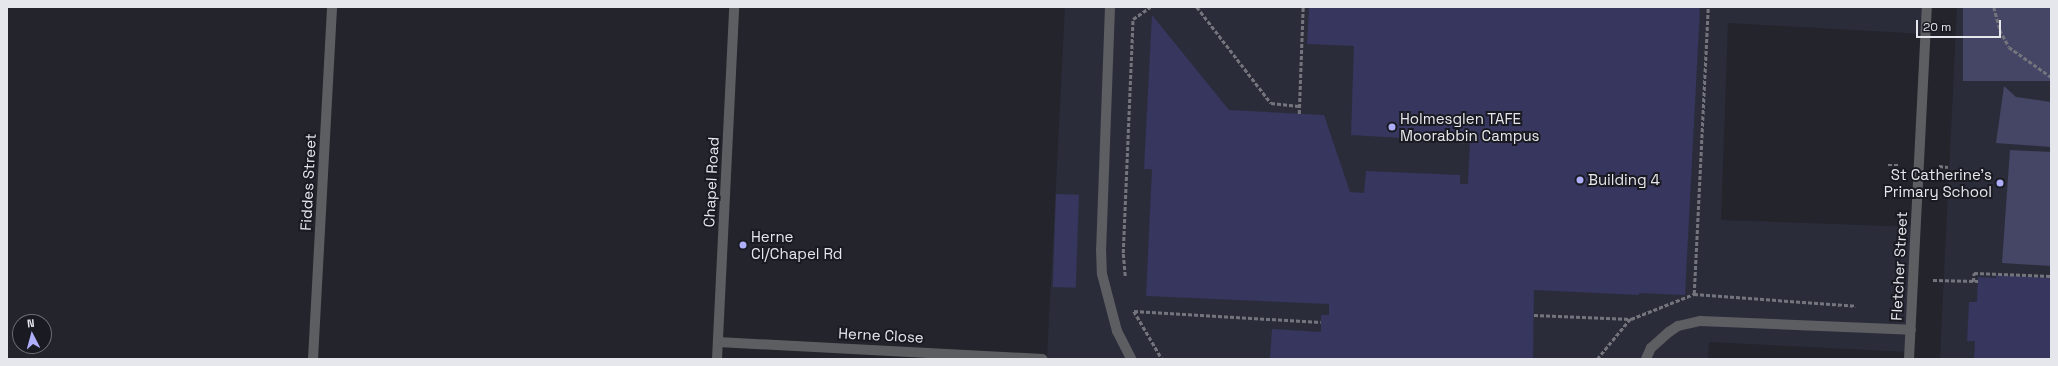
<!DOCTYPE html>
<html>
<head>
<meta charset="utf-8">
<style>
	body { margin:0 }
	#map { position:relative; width:2058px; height:366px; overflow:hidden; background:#23242c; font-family:"Space Grotesk",sans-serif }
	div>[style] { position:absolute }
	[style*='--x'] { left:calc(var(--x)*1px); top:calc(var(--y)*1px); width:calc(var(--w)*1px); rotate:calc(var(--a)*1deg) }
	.built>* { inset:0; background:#2b2c3a }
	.green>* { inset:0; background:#454665; transform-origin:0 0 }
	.building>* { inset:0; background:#36365e; transform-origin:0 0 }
	.path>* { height:2.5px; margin-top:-1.25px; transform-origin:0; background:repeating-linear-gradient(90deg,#74757c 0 4px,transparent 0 6px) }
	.minor>* { height:10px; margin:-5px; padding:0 5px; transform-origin:5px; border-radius:5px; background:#5d5e62 }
	.dots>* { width:11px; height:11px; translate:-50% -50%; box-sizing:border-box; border:2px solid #1a1a22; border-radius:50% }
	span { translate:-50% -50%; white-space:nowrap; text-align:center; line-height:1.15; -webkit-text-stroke:4px #1a1a22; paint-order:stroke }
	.poi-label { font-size:15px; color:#e6e7ec }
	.left { translate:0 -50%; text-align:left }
	.right { translate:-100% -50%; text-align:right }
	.street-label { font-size:15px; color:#e6e7ec }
	.frame { position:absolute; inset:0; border:8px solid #e6e7ec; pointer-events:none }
	.north { position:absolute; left:12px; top:314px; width:40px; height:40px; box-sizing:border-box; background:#1a1a22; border:1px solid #6c6c73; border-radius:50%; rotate:354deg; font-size:11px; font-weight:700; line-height:16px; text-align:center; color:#e6e7ec }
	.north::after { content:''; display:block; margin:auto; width:14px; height:18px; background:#aeaefb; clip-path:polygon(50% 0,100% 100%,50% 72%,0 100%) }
	.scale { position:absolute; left:1916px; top:20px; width:85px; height:18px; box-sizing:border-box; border:2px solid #e6e7ec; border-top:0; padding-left:5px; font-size:12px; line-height:14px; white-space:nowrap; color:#e6e7ec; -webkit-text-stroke:3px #1a1a22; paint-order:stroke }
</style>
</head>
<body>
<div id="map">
	<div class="built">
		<div style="clip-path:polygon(1065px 7px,1927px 7px,1926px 34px,1728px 23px,1721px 220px,1916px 227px,1909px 352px,1709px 342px,1708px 359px,1047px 359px)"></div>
		<div style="clip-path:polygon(1957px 7px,2051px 7px,2051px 359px,1940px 359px)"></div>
	</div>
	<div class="green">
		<div style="left:1963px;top:7px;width:88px;height:74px"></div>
		<div style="clip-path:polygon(2004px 86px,2016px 97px,2051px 102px,2051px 147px,1996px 143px)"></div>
		<div style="clip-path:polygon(2010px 150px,2051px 152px,2051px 266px,2002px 263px)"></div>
	</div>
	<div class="building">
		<div style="clip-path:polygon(1309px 7px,1700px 7px,1685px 295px,1639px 293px,1639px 295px,1534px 290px,1533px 359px,1270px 359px,1272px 329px,1321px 332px,1321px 315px,1329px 315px,1329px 304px,1146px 296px,1152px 169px,1144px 169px,1152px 15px,1229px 110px,1324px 115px,1350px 192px,1364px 193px,1366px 171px,1460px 175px,1460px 184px,1468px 184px,1470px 142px,1351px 135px,1354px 46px,1307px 44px)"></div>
		<div style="left:1056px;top:194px;width:23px;height:93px;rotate:2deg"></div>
		<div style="clip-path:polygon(1996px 275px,2051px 278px,2051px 359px,1974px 359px,1975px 341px,1967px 341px,1969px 302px,1977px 302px,1978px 277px,1996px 278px)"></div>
	</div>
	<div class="path">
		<div style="--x:1197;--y:7;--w:121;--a:52.4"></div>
		<div style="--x:1271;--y:103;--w:28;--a:6"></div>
		<div style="--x:1994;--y:7;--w:24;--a:75"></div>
		<div style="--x:2000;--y:30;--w:19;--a:62"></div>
		<div style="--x:2009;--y:47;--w:52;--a:35.5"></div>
		<div style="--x:1299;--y:114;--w:107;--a:-87.9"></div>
		<div style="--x:1888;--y:165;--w:12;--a:0"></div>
		<div style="--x:1939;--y:166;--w:9;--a:6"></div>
		<div style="--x:1125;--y:276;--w:23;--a:-95"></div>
		<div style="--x:1123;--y:253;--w:234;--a:-87.6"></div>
		<div style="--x:1133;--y:19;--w:21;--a:-35"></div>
		<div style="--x:1933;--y:280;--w:45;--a:1.3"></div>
		<div style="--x:1973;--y:282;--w:9;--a:-84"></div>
		<div style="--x:1974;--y:273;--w:77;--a:2.2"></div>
		<div style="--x:1694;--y:294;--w:287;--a:-87.2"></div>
		<div style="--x:1134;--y:311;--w:56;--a:59.7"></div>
		<div style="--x:1134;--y:311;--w:187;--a:3.4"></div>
		<div style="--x:1534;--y:315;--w:97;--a:2.4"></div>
		<div style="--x:1631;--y:319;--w:68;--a:-21.6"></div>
		<div style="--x:1694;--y:294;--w:162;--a:4.2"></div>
		<div style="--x:1597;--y:359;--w:52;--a:-50.5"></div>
	</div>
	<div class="minor">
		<div style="--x:1110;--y:7;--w:242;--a:92.1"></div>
		<div style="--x:1101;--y:249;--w:25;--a:88"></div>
		<div style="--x:1102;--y:274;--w:59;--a:75.3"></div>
		<div style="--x:1117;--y:331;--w:31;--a:63"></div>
		<div style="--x:718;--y:342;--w:325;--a:3"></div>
		<div style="--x:313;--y:359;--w:353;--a:-86.9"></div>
		<div style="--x:717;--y:359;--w:352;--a:-87.2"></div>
		<div style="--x:1646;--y:359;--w:12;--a:-66"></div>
		<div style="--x:1651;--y:348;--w:24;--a:-42"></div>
		<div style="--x:1669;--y:332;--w:11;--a:-34"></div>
		<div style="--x:1678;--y:326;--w:23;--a:-13"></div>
		<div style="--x:1700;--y:321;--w:211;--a:2.4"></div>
		<div style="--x:1909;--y:359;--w:352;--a:-87.1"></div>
	</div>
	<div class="dots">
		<div style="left:1392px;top:127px;background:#aeaefb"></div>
		<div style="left:1580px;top:180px;background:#aeaefb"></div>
		<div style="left:2000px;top:183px;background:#aeaefb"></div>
		<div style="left:743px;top:245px;background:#aeaefb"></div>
	</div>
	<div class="poi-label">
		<span class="left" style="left:1400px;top:127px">Holmesglen TAFE<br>Moorabbin Campus</span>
		<span class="right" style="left:1992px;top:183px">St Catherine's<br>Primary School</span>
		<span class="left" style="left:1588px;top:180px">Building 4</span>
		<span class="left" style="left:751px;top:245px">Herne<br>Cl/Chapel Rd</span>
	</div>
	<div class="street-label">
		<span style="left:308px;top:182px;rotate:-87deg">Fiddes Street</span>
		<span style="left:711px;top:182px;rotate:-87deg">Chapel Road</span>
		<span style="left:1899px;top:266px;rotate:-87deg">Fletcher Street</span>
		<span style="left:881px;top:335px;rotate:3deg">Herne Close</span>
	</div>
	<div class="frame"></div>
	<div class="north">N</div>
	<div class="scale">20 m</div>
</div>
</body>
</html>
